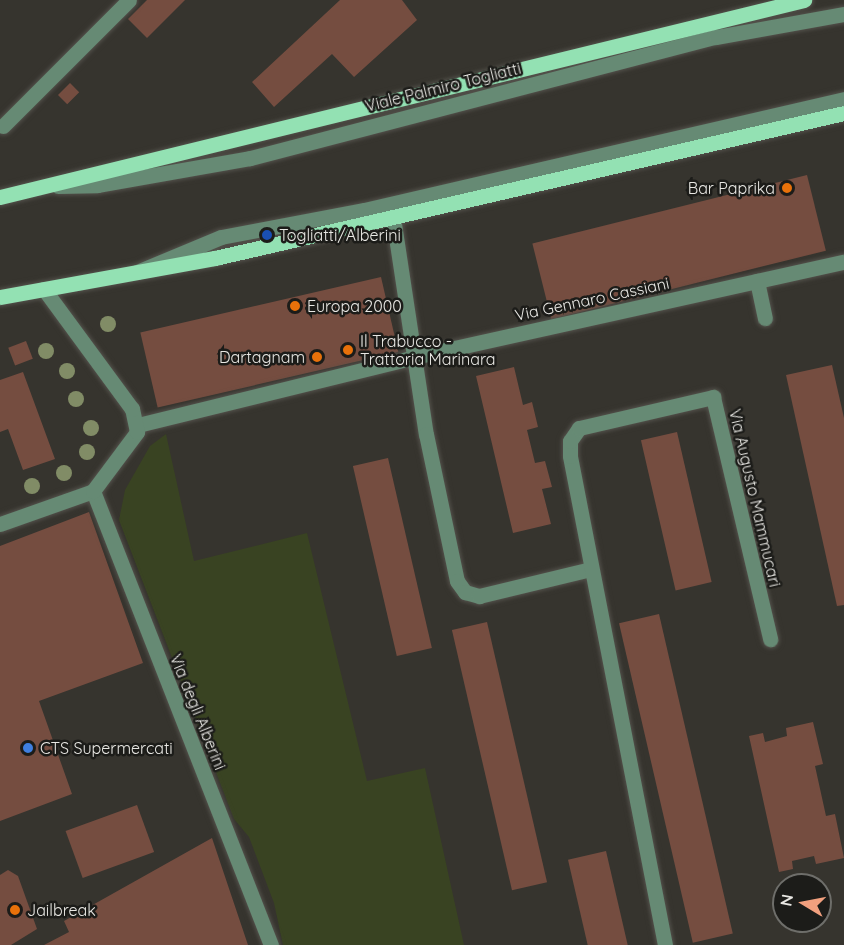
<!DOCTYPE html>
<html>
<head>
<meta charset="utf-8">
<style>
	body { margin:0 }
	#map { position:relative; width:844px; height:945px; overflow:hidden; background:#36342e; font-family:Quicksand,sans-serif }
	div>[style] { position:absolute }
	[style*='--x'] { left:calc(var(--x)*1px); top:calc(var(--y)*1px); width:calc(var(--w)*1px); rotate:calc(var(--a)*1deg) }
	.green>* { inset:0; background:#394322 }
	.building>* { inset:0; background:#754d40; transform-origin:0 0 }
	.roads { filter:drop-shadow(0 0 2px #53514b) drop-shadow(0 0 2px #53514b) }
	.minor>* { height:15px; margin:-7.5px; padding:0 7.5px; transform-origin:7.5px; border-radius:7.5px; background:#668a74 }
	.major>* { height:15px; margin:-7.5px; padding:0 7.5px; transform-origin:7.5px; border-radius:7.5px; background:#93e1b3 }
	.trees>* { width:16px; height:16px; margin:-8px; border-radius:50%; background:#818c66 }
	.dots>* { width:16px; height:16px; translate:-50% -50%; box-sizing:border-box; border:3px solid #1c1c19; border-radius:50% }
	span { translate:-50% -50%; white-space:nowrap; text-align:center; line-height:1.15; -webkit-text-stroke:5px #1c1c19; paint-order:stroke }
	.street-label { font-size:16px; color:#e9e8e4 }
	.poi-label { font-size:16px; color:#e9e8e4 }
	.right { translate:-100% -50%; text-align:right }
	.left { translate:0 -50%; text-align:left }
	.north { position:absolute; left:772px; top:873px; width:60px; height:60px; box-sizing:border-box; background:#1c1c19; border:2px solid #6e6e6a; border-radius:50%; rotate:280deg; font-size:16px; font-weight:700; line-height:24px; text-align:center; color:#e9e8e4 }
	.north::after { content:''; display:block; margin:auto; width:21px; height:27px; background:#f2a07e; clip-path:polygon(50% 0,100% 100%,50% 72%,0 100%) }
</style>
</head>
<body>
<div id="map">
	<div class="green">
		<div style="clip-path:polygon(166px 434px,194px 561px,307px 533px,367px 781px,425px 768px,464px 945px,283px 945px,274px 903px,249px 837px,234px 819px,119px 520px,125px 490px,150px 446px)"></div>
	</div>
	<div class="building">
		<div style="clip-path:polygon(147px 0,185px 0,147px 38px,128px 19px)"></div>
		<div style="clip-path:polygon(340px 0,402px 0,417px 20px,354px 77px,332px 54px,274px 107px,252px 82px)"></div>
		<div style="left:70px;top:83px;width:13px;height:17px;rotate:45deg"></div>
		<div style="left:807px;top:175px;width:78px;height:283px;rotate:76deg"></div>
		<div style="left:381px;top:277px;width:77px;height:247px;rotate:77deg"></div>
		<div style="left:26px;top:341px;width:19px;height:19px;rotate:69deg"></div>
		<div style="clip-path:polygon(832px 365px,844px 418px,844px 605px,837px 606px,786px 375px)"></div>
		<div style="clip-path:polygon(514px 367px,523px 405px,532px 402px,538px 427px,527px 430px,535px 463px,545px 461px,552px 487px,542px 489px,551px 524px,513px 533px,476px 376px)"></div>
		<div style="clip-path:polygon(23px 372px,55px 459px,23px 470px,8px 429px,0 432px,0 380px)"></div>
		<div style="left:677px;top:432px;width:154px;height:37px;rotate:77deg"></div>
		<div style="left:388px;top:458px;width:195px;height:36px;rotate:77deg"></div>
		<div style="clip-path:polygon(89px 512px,143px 663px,39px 701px,72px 794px,0 821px,0 546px)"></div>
		<div style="left:659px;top:614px;width:328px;height:41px;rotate:77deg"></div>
		<div style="left:487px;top:622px;width:267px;height:36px;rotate:77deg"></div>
		<div style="clip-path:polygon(813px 722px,823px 764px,815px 766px,826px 816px,835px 814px,844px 858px,816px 864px,814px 856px,792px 861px,793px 869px,779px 872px,749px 736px,763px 733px,765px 742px,787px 736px,786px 728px)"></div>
		<div style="left:137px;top:805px;width:50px;height:76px;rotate:70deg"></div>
		<div style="clip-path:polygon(212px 838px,248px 945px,44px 945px,69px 932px,64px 921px)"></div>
		<div style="left:606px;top:851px;width:97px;height:39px;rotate:77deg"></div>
		<div style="clip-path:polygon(8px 870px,18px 876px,37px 929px,11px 945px,0 945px,0 875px)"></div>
	</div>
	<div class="roads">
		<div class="minor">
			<div style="--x:3;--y:126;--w:178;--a:-45"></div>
			<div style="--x:58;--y:186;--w:39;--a:-1"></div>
			<div style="--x:97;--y:185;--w:155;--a:-10"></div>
			<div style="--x:250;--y:158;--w:481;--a:-14.6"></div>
			<div style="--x:716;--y:37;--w:130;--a:-10.2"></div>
			<div style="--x:393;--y:217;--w:219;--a:81.4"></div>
			<div style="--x:426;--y:434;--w:150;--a:78.1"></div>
			<div style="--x:457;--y:581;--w:14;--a:54"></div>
			<div style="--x:465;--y:592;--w:15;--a:16"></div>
			<div style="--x:479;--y:596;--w:115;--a:-13.6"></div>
			<div style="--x:137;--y:272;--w:91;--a:-22.6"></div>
			<div style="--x:221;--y:237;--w:146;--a:-10.7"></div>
			<div style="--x:364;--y:210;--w:493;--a:-13"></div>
			<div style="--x:757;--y:281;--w:38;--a:78"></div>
			<div style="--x:138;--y:425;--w:284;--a:-13.8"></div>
			<div style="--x:414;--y:357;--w:440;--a:-12.5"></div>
			<div style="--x:93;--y:491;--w:488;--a:68.6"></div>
			<div style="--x:0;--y:524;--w:99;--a:-19.5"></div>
			<div style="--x:93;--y:491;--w:74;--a:-53.3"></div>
			<div style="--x:137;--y:432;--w:24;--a:-102"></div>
			<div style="--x:132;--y:409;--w:149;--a:-126.3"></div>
			<div style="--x:665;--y:945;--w:498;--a:-101"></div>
			<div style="--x:570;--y:456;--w:15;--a:-90"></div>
			<div style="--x:570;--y:441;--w:16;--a:-55"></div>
			<div style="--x:579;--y:428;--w:138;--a:-13"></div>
			<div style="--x:713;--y:397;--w:249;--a:76.7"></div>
		</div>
		<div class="major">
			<div style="--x:0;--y:197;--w:828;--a:-13.77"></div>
			<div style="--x:0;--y:297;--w:219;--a:-10.3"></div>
			<div style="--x:215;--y:258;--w:645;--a:-12.98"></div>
		</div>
	</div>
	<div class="trees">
		<div style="left:108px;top:324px"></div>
		<div style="left:46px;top:351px"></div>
		<div style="left:67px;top:371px"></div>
		<div style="left:76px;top:399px"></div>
		<div style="left:91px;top:428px"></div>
		<div style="left:87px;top:452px"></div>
		<div style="left:64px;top:473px"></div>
		<div style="left:32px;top:486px"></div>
	</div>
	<div class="dots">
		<div style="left:787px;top:188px;background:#e8710a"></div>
		<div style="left:267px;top:235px;background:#1a4fb4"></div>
		<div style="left:295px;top:306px;background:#e8710a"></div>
		<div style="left:348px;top:350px;background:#e8710a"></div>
		<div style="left:317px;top:357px;background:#e8710a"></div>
		<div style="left:28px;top:748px;background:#3f7fe0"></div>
		<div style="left:15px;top:910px;background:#e8710a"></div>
	</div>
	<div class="street-label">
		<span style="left:443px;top:87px;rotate:-14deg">Viale Palmiro Togliatti</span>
		<span style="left:592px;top:299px;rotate:-12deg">Via Gennaro Cassiani</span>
		<span style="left:755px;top:498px;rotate:77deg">Via Augusto Mammucari</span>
		<span style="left:198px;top:712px;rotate:68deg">Via degli Alberini</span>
	</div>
	<div class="poi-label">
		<span class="right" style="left:775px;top:188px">Bar Paprika</span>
		<span class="left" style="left:279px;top:235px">Togliatti/Alberini</span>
		<span class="left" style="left:307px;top:306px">Europa 2000</span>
		<span class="left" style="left:360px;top:350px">Il Trabucco -<br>Trattoria Marinara</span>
		<span class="right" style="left:305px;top:357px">Dartagnam</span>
		<span class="left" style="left:40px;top:748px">CTS Supermercati</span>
		<span class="left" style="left:27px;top:910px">Jailbreak</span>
	</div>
	<div class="north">N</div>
</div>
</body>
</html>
